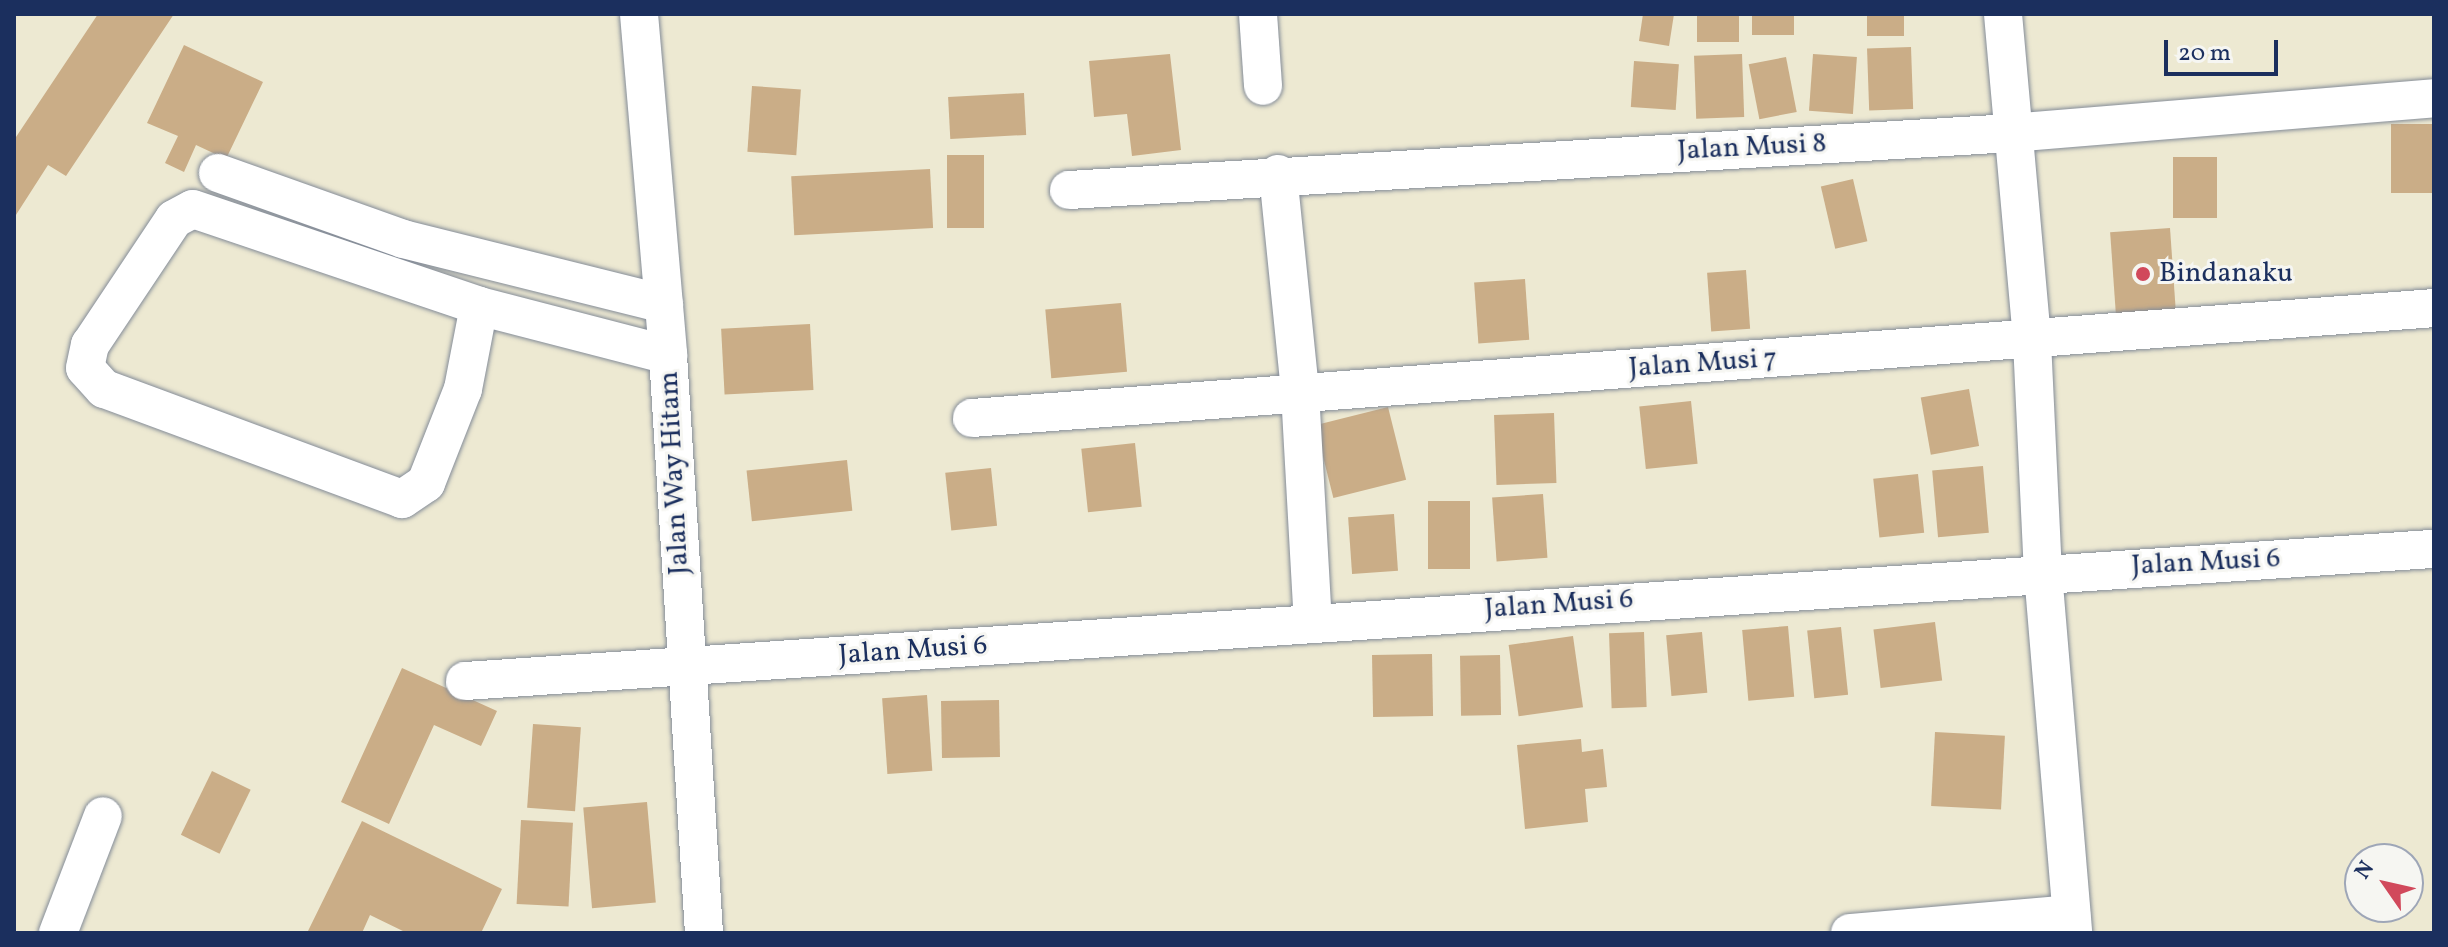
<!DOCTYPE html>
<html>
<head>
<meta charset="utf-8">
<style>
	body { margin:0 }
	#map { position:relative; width:2448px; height:947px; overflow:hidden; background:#ede9d2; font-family:Vollkorn,serif }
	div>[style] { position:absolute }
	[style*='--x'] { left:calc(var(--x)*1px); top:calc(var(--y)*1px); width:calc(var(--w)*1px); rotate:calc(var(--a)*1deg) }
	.building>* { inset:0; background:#caad87; transform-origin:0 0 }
	.roads { filter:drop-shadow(0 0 2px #848c98) drop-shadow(0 0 2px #848c98) }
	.minor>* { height:38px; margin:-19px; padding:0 19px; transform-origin:19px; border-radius:19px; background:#fff }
	.dots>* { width:22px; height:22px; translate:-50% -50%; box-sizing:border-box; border:4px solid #f6f6f2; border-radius:50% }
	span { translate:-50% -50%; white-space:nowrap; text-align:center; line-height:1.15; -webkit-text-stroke:6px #f6f6f2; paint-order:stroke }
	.street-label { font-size:28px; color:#1b2f5e }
	.poi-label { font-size:28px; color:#1b2f5e }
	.left { translate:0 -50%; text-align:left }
	.frame { position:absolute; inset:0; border:16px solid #1b2f5e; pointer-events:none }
	.north { position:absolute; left:2344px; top:843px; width:80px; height:80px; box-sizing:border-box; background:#f6f6f2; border:2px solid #9ea6b7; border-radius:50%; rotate:304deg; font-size:22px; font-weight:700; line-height:32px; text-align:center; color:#1b2f5e }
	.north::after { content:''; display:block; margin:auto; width:28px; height:36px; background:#d1495b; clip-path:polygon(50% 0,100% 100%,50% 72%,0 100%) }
	.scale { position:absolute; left:2164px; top:40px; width:114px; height:36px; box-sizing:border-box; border:4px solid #1b2f5e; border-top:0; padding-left:10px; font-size:24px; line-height:28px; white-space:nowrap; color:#1b2f5e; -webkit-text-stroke:6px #f6f6f2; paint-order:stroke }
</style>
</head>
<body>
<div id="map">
	<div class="building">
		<div style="clip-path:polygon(98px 14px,174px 14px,66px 176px,48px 165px,14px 218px,14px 140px)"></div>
		<div style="clip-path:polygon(1643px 14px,1674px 14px,1669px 46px,1639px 41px)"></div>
		<div style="left:1697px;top:14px;width:42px;height:28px"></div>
		<div style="left:1752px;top:14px;width:42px;height:21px"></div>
		<div style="left:1867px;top:14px;width:37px;height:22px"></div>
		<div style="clip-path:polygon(184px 45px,263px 82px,226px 159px,196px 145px,184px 172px,165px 163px,178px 136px,147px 123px)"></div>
		<div style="left:1911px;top:47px;width:62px;height:44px;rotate:88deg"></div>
		<div style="clip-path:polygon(1170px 54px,1181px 150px,1132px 156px,1127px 114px,1094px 117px,1089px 61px)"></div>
		<div style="left:1742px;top:54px;width:63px;height:48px;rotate:88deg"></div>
		<div style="left:1813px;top:54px;width:44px;height:57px;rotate:4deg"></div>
		<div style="left:1786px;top:57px;width:56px;height:38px;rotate:79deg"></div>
		<div style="left:1634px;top:61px;width:45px;height:46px;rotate:4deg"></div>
		<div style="left:752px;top:86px;width:49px;height:66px;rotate:4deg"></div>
		<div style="left:1024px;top:93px;width:42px;height:76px;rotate:87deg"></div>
		<div style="left:2434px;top:124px;width:69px;height:43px;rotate:90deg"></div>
		<div style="left:947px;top:155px;width:37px;height:73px"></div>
		<div style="left:2173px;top:157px;width:44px;height:61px"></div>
		<div style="left:930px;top:169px;width:59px;height:139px;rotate:87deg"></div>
		<div style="left:1853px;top:179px;width:64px;height:33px;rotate:77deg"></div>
		<div style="left:2170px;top:228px;width:88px;height:60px;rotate:86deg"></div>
		<div style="left:1746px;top:270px;width:59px;height:39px;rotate:86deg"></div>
		<div style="left:1525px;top:279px;width:61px;height:51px;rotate:86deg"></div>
		<div style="left:1121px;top:303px;width:69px;height:76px;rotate:85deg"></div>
		<div style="left:810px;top:324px;width:66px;height:89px;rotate:87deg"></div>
		<div style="left:1969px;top:389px;width:58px;height:49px;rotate:80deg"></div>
		<div style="left:1691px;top:401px;width:63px;height:52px;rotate:84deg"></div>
		<div style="left:1388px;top:407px;width:75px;height:75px;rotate:76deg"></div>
		<div style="left:1554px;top:413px;width:70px;height:60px;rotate:88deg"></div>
		<div style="left:1135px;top:443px;width:64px;height:54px;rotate:84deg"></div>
		<div style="left:847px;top:460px;width:51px;height:101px;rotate:84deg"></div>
		<div style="left:1983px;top:466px;width:67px;height:51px;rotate:85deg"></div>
		<div style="left:991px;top:468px;width:58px;height:46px;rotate:84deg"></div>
		<div style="left:1918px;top:474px;width:59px;height:45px;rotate:84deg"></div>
		<div style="left:1543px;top:494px;width:64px;height:51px;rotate:86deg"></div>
		<div style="left:1428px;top:501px;width:42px;height:68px"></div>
		<div style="left:1394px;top:514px;width:57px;height:46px;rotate:86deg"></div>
		<div style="left:1935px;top:622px;width:59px;height:62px;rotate:83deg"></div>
		<div style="left:1788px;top:626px;width:71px;height:46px;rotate:85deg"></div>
		<div style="left:1841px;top:627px;width:68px;height:34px;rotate:84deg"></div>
		<div style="left:1644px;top:632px;width:75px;height:35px;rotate:88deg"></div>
		<div style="left:1702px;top:632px;width:61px;height:36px;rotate:85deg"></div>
		<div style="left:1573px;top:636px;width:72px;height:65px;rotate:82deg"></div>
		<div style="left:1432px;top:654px;width:62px;height:60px;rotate:89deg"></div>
		<div style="left:1500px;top:655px;width:60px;height:40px;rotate:89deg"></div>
		<div style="clip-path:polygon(402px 668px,497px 711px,481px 746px,434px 725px,389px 824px,341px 802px)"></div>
		<div style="left:927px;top:695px;width:76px;height:45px;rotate:86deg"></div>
		<div style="left:999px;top:700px;width:57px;height:58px;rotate:89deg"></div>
		<div style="left:533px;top:724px;width:48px;height:84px;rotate:4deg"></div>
		<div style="left:1935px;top:732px;width:70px;height:74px;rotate:3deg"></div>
		<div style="clip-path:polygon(1581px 739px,1582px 752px,1603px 749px,1607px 787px,1585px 789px,1588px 822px,1525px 829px,1517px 745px)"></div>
		<div style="left:212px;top:771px;width:43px;height:71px;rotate:26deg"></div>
		<div style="left:647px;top:802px;width:101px;height:64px;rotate:85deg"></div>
		<div style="left:521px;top:820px;width:52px;height:84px;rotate:3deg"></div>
		<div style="clip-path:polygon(362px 821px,502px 889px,481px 933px,407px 933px,370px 915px,362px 933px,308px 931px)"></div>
	</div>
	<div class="roads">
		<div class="minor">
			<div style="--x:639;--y:14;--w:342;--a:85.1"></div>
			<div style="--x:668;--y:355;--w:579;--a:86.44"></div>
			<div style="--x:1258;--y:14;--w:72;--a:86"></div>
			<div style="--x:2003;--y:14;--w:328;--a:84.9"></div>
			<div style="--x:2032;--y:341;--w:232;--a:87.3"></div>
			<div style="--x:2043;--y:573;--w:361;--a:85.2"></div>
			<div style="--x:218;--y:173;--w:196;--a:19.6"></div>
			<div style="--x:403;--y:239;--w:269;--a:14"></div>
			<div style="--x:1278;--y:174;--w:219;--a:84.2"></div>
			<div style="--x:1300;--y:392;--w:229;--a:86.8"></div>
			<div style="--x:1069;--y:190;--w:944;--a:-3.46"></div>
			<div style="--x:2011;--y:133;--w:424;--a:-4.7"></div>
			<div style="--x:479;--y:306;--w:85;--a:100.9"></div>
			<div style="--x:463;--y:389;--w:101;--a:111.5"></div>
			<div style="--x:426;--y:483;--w:29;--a:146"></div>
			<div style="--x:402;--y:499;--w:318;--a:-159.7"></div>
			<div style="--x:104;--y:389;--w:28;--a:-132"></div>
			<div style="--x:85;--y:368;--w:24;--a:-78"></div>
			<div style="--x:90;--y:345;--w:151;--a:-56.3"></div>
			<div style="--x:174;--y:219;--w:21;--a:-28"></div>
			<div style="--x:193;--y:209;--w:302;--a:18.7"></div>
			<div style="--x:479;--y:306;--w:195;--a:14.5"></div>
			<div style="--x:972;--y:418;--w:1466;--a:-4.3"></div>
			<div style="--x:465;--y:681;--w:1973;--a:-3.84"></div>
			<div style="--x:58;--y:933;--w:125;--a:-69"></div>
			<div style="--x:1850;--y:933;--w:222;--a:-4.9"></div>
		</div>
	</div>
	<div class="dots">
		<div style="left:2143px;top:274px;background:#d1495b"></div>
	</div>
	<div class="street-label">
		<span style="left:1752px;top:148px;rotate:-3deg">Jalan Musi 8</span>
		<span style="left:1703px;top:364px;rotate:-4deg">Jalan Musi 7</span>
		<span style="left:675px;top:473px;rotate:-93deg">Jalan Way Hitam</span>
		<span style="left:2206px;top:563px;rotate:-3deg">Jalan Musi 6</span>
		<span style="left:1559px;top:605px;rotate:-4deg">Jalan Musi 6</span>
		<span style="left:913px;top:651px;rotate:-4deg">Jalan Musi 6</span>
	</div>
	<div class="poi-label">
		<span class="left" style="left:2159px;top:274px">Bindanaku</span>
	</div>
	<div class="frame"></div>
	<div class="north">N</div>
	<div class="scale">20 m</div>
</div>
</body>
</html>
